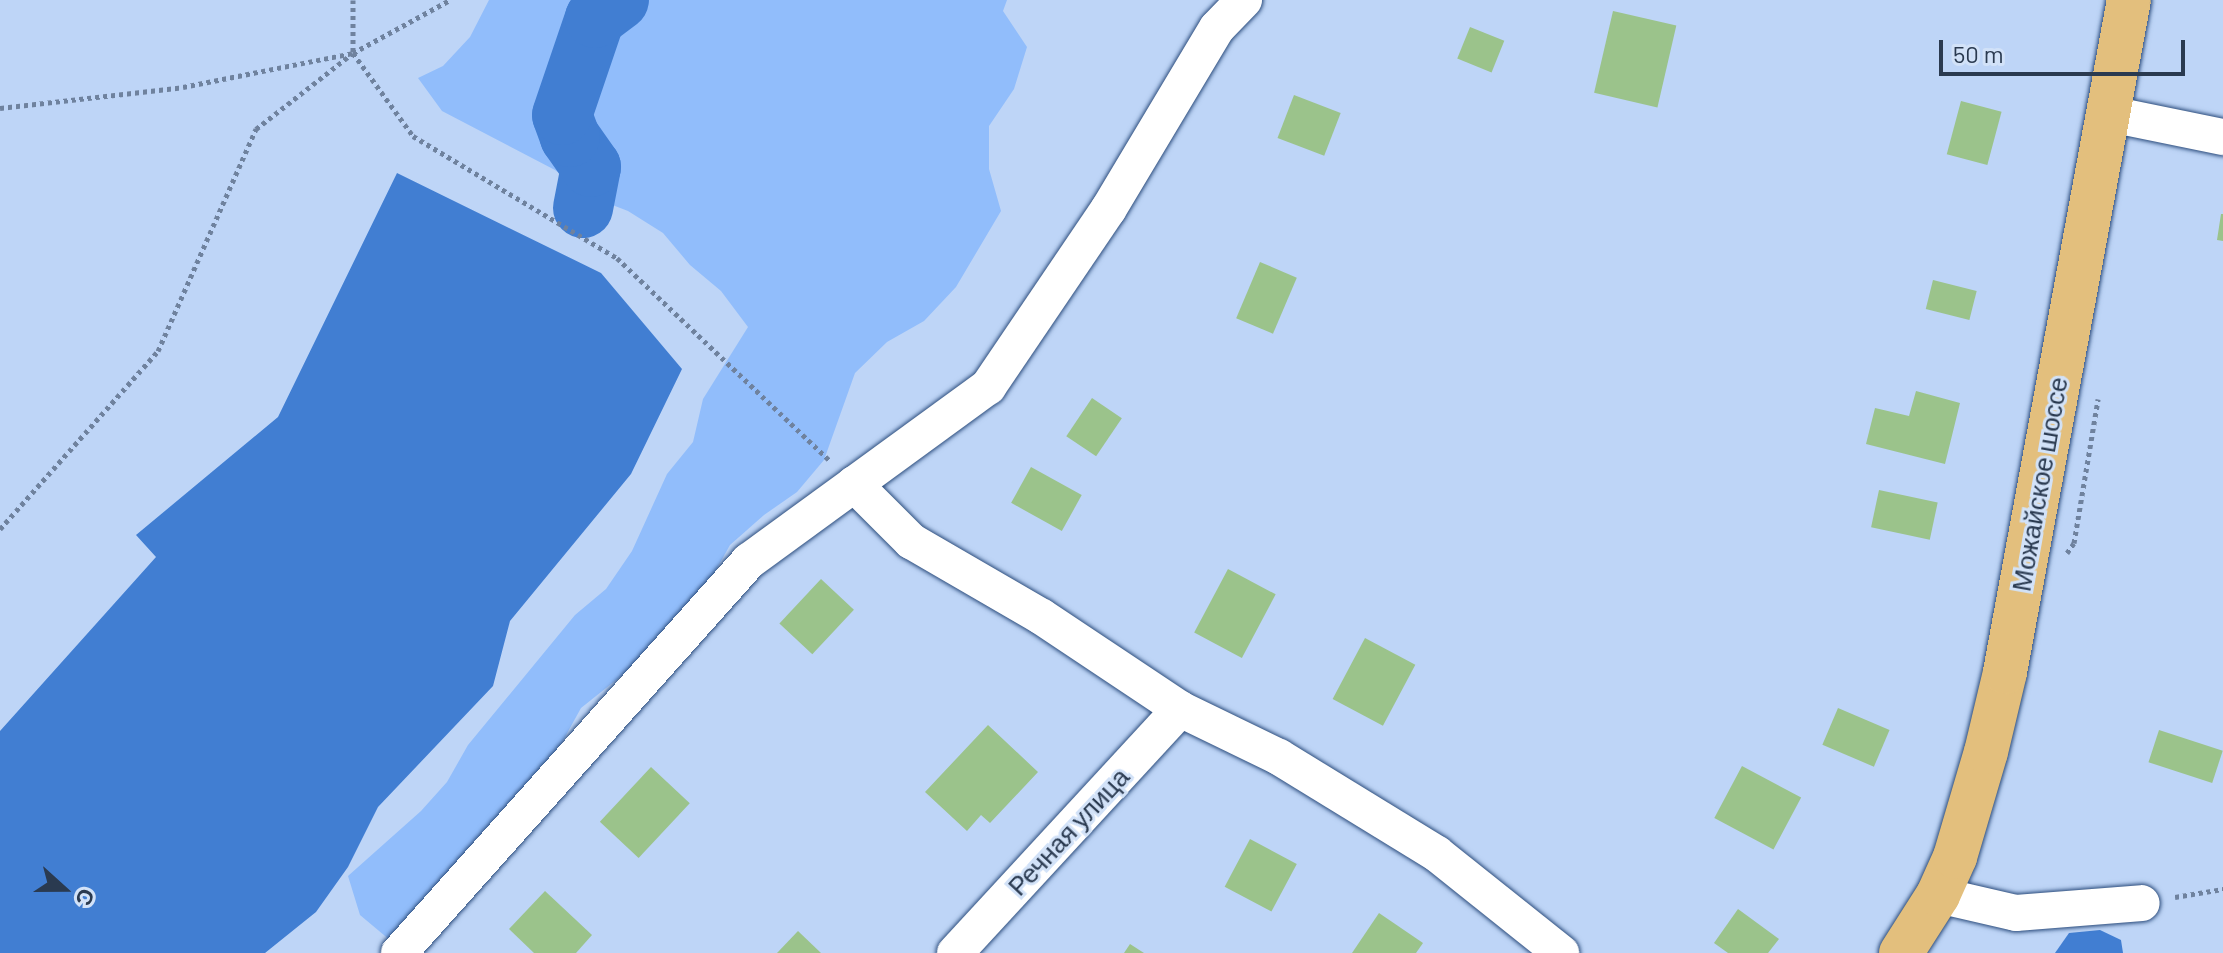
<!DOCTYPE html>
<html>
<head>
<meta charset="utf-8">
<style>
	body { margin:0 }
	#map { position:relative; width:2223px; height:953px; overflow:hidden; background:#bed5f7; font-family:Barlow,sans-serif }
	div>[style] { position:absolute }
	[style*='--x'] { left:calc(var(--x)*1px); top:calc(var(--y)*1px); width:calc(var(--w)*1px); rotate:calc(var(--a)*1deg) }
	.green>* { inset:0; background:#91bdfb }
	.water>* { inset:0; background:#417ed2 }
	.river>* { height:60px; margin:-30px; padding:0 30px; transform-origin:30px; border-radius:30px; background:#417ed2 }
	.building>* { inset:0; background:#9bc38b; transform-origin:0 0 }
	.path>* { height:5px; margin-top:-2.5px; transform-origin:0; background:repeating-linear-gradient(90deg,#6f829e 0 4px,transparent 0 8px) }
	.roads { filter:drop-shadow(0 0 2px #2c4d7d) drop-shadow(0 0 2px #2c4d7d) }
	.minor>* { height:36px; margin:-18px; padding:0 18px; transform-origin:18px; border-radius:18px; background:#fff }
	.major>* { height:44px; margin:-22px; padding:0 22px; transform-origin:22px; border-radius:22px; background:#e3bf7d }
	span { translate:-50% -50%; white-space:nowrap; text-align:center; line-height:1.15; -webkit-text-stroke:6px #d2e2f8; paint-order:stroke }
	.street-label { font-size:26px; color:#2a3a50 }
	.north { position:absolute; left:24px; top:849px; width:80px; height:80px; -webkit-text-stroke:6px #d2e2f8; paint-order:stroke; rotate:111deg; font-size:22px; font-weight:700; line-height:32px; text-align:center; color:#2a3a50 }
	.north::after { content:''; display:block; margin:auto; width:28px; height:36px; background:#2a3a50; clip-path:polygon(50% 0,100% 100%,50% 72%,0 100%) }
	.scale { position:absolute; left:1939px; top:40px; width:246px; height:36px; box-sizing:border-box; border:4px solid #2a3a50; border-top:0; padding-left:10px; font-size:24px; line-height:28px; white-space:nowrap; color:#2a3a50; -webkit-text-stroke:6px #d2e2f8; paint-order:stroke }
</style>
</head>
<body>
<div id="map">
	<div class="green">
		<div style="clip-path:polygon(489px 0,1007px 0,1003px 11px,1027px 47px,1014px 89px,989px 126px,989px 169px,1001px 211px,956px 287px,924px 321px,887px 342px,855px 373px,824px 460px,797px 492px,764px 515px,730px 545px,685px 625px,581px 708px,560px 746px,535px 782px,474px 841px,427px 915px,391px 941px,360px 915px,348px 876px,421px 811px,447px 782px,468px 745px,575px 615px,606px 589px,632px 551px,667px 474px,693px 442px,703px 399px,748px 327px,721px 291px,690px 265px,663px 233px,628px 211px,589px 196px,555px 170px,442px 111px,418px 78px,443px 66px,470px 37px)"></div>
	</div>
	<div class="water">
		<div style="clip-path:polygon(397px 173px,601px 273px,682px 369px,631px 474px,510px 621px,493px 686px,378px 807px,348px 867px,316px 912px,265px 953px,0 953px,0 731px,156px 557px,136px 535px,278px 417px)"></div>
		<div style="clip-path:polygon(2100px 930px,2121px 940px,2123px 953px,2055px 953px,2069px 933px)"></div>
	</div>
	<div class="river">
		<div style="--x:583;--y:208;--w:42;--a:-79"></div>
		<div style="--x:591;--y:167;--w:37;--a:-125"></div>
		<div style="--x:570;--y:137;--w:23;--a:-110"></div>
		<div style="--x:562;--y:115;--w:102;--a:-71.2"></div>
		<div style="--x:595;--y:18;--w:30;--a:-37"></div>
	</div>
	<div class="building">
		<div style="left:1613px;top:11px;width:65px;height:84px;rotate:13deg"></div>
		<div style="left:1470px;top:27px;width:37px;height:34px;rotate:22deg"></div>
		<div style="left:1294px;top:95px;width:50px;height:46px;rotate:21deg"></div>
		<div style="left:1961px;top:101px;width:42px;height:55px;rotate:15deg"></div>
		<div style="clip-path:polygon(2221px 214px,2223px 214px,2223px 241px,2217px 240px)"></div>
		<div style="left:1260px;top:262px;width:40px;height:61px;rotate:23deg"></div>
		<div style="left:1933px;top:280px;width:45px;height:30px;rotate:14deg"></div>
		<div style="clip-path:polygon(1916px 391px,1960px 403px,1945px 464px,1866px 444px,1875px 408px,1909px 416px)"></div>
		<div style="left:1092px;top:398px;width:36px;height:46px;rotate:34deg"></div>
		<div style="left:1031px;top:467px;width:58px;height:41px;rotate:29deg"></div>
		<div style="left:1879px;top:490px;width:60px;height:38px;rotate:12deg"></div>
		<div style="left:1228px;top:569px;width:54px;height:72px;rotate:28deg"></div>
		<div style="left:821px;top:579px;width:45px;height:61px;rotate:43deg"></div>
		<div style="left:1365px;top:638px;width:57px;height:69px;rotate:28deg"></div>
		<div style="left:1838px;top:708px;width:56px;height:40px;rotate:23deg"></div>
		<div style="clip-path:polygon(988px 725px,1038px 772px,990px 823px,981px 815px,967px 831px,925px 792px)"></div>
		<div style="left:2159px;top:730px;width:67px;height:34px;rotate:18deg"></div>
		<div style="left:1742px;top:766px;width:67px;height:59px;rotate:28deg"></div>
		<div style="left:651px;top:767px;width:53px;height:75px;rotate:43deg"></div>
		<div style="left:1250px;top:839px;width:53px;height:54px;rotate:28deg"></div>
		<div style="clip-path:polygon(545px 891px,592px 935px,576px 953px,534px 953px,509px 929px)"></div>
		<div style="clip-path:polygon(1738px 909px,1779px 939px,1768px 953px,1728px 953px,1714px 943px)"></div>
		<div style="clip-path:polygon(1379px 913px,1423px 943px,1416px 953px,1352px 953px)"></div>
		<div style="clip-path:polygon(798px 931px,821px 953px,777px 953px)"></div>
		<div style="clip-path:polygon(1130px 944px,1144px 953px,1124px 953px)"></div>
	</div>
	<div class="path">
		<div style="--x:353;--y:0;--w:53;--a:90"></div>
		<div style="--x:353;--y:53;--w:102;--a:54.1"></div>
		<div style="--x:413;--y:136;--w:238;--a:30.9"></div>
		<div style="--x:617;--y:258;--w:294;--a:43.6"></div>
		<div style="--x:0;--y:108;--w:184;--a:-6.5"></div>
		<div style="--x:183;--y:87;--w:173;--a:-11.3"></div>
		<div style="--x:0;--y:529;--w:238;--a:-48.4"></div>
		<div style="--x:158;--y:351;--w:243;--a:-66.2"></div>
		<div style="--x:256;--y:129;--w:123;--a:-38.1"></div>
		<div style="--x:353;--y:53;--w:111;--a:-28.7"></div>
		<div style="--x:2067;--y:553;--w:12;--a:-55"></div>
		<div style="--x:2074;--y:543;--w:146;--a:-80.5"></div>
		<div style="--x:2175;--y:897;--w:49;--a:-9.5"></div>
	</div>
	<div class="roads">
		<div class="minor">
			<div style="--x:2110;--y:114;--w:115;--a:11.5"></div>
			<div style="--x:854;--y:484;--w:81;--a:45"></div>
			<div style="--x:911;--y:541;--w:151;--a:30.1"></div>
			<div style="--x:1042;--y:617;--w:166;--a:33.7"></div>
			<div style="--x:1180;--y:709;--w:110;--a:25.9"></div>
			<div style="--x:1279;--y:757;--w:185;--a:31.5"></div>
			<div style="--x:1437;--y:854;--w:159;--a:38.6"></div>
			<div style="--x:1938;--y:895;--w:80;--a:13"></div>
			<div style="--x:2016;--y:913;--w:126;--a:-4.5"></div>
			<div style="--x:399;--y:953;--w:526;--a:-48.24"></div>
			<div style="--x:749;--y:561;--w:296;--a:-36.1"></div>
			<div style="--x:988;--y:387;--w:214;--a:-55.9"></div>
			<div style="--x:1108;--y:210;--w:212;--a:-59.1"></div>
			<div style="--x:1217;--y:28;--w:39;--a:-46"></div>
			<div style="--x:955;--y:953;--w:332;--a:-47.3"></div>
		</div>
		<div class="major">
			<div style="--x:1901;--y:953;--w:69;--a:-57.5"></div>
			<div style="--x:1938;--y:895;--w:42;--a:-65.9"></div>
			<div style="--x:1955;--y:857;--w:109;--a:-73.6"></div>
			<div style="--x:1986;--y:752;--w:82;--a:-76.6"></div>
			<div style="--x:2005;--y:672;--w:683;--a:-79.55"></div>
		</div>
	</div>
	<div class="street-label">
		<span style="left:2039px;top:484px;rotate:-80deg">Можайское шоссе</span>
		<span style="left:1068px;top:831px;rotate:-47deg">Речная улица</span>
	</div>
	<div class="north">С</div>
	<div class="scale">50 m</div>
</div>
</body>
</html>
